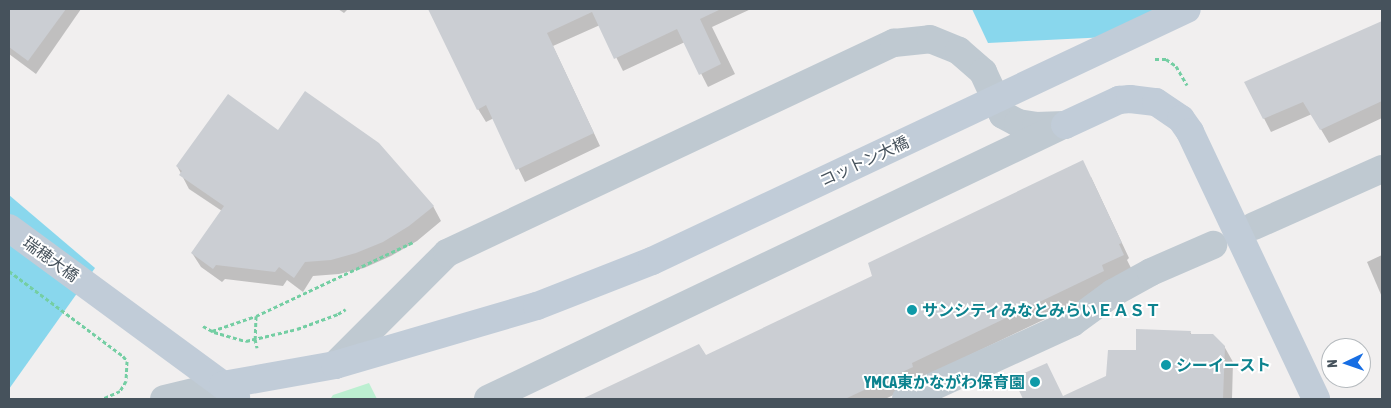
<!DOCTYPE html>
<html>
<head>
<meta charset="utf-8">
<style>
	body { margin:0 }
	#map { position:relative; width:1391px; height:408px; overflow:hidden; background:#f1efef; font-family:"Asap Condensed","Noto Sans JP",sans-serif }
	div>[style] { position:absolute }
	[style*='--x'] { left:calc(var(--x)*1px); top:calc(var(--y)*1px); width:calc(var(--w)*1px); rotate:calc(var(--a)*1deg) }
	.green>* { inset:0; background:#bcefd1 }
	.water>* { inset:0; background:#89d7ed }
	.shadow>* { inset:0; background:#0003 }
	.building>* { inset:0; background:#cbced3 }
	.path>* { height:3px; margin-top:-1.5px; transform-origin:0; background:repeating-linear-gradient(90deg,#74cea3 0 4px,transparent 0 6.5px) }
	.street>* { height:28px; margin:-14px; padding:0 14px; transform-origin:14px; border-radius:14px; background:#bfc9d1 }
	.secondary>* { height:28px; margin:-14px; padding:0 14px; transform-origin:14px; border-radius:14px; background:#c1ccd8 }
	.secondary-bridge>* { height:28px; margin:-14px; padding:0 14px; transform-origin:14px; border-radius:14px; background:#c1ccd8 }
	.dots>* { width:14px; height:14px; translate:-50% -50%; box-sizing:border-box; border:2px solid #fff; border-radius:50% }
	span { translate:-50% -50%; white-space:nowrap; text-align:center; line-height:1.15; -webkit-text-stroke:4px #fff; paint-order:stroke }
	.street-label { font-size:16px; color:#46525c }
	.culture-label { font-size:16px; color:#0d838f; font-weight:700 }
	.left { translate:0 -50%; text-align:left }
	.right { translate:-100% -50%; text-align:right }
	.frame { position:absolute; inset:0; border:10px solid #46525c; pointer-events:none }
	.north { position:absolute; left:1321px; top:338px; width:50px; height:50px; box-sizing:border-box; background:#fff; border:1px solid #b5babe; border-radius:50%; rotate:267deg; font-size:14px; font-weight:700; line-height:20px; text-align:center; color:#46525c }
	.north::after { content:''; display:block; margin:auto; width:18px; height:22px; background:#176ee3; clip-path:polygon(50% 0,100% 100%,50% 72%,0 100%) }
</style>
</head>
<body>
<div id="map">
	<div class="green">
		<div style="clip-path:polygon(369px 383px,377px 399px,331px 398px,333px 395px)"></div>
	</div>
	<div class="water">
		<div style="clip-path:polygon(972px 9px,1188px 9px,1108px 37px,988px 43px)"></div>
		<div style="clip-path:polygon(9px 195px,95px 268px,9px 389px)"></div>
	</div>
	<div class="shadow">
		<div style="clip-path:polygon(9px 9px,81px 9px,36px 74px,9px 54px)"></div>
		<div style="clip-path:polygon(338px 9px,348px 9px,344px 13px)"></div>
		<div style="clip-path:polygon(430px 9px,751px 9px,712px 27px,735px 74px,708px 87px,685px 42px,623px 71px,600px 25px,553px 46px,600px 146px,525px 182px,494px 118px,486px 122px,478px 109px)"></div>
		<div style="clip-path:polygon(1382px 22px,1382px 118px,1329px 143px,1312px 114px,1271px 132px,1246px 83px)"></div>
		<div style="clip-path:polygon(278px 132px,433px 206px,441px 221px,417px 241px,391px 256px,364px 268px,339px 274px,313px 276px,303px 292px,287px 280px,283px 286px,225px 279px,222px 282px,201px 267px,192px 253px,222px 211px,189px 189px,177px 166px)"></div>
		<div style="clip-path:polygon(1091px 177px,1129px 258px,1127px 260px,1132px 270px,1112px 287px,920px 379px,921px 382px,885px 399px,585px 399px,699px 345px,706px 356px)"></div>
		<div style="clip-path:polygon(1382px 255px,1382px 297px,1367px 262px)"></div>
		<div style="clip-path:polygon(1190px 332px,1192px 335px,1224px 346px,1233px 362px,1232px 399px,1025px 399px,1015px 379px,1064px 398px,1107px 377px,1137px 351px)"></div>
	</div>
	<div class="building">
		<div style="clip-path:polygon(9px 9px,66px 9px,28px 61px,9px 47px)"></div>
		<div style="clip-path:polygon(428px 9px,721px 9px,700px 19px,721px 64px,699px 75px,677px 29px,614px 59px,592px 12px,547px 33px,594px 133px,516px 170px,486px 105px,477px 110px)"></div>
		<div style="clip-path:polygon(1382px 21px,1382px 101px,1320px 130px,1303px 102px,1263px 119px,1244px 82px)"></div>
		<div style="clip-path:polygon(305px 91px,379px 143px,434px 206px,409px 226px,383px 242px,356px 253px,331px 260px,305px 262px,294px 278px,279px 267px,275px 272px,216px 265px,213px 269px,191px 253px,224px 206px,179px 175px,182px 171px,176px 166px,228px 94px,278px 130px)"></div>
		<div style="clip-path:polygon(1083px 160px,1122px 243px,1119px 244px,1124px 255px,1102px 265px,1104px 271px,912px 363px,913px 367px,845px 399px,582px 399px,699px 344px,706px 355px,872px 276px,868px 263px)"></div>
		<div style="clip-path:polygon(1136px 329px,1191px 331px,1190px 334px,1213px 334px,1225px 346px,1223px 399px,1023px 399px,1013px 378px,1047px 363px,1063px 396px,1106px 376px,1108px 350px,1136px 350px)"></div>
	</div>
	<div class="path">
		<div style="--x:1155;--y:59;--w:11;--a:0"></div>
		<div style="--x:1166;--y:59;--w:12;--a:35"></div>
		<div style="--x:1176;--y:66;--w:22;--a:60"></div>
		<div style="--x:9;--y:271;--w:142;--a:36.7"></div>
		<div style="--x:123;--y:356;--w:6;--a:51"></div>
		<div style="--x:127;--y:361;--w:20;--a:93"></div>
		<div style="--x:126;--y:381;--w:12;--a:121"></div>
		<div style="--x:120;--y:391;--w:20;--a:156"></div>
		<div style="--x:256;--y:316;--w:23;--a:92"></div>
		<div style="--x:255;--y:339;--w:9;--a:77"></div>
		<div style="--x:203;--y:326;--w:13;--a:29"></div>
		<div style="--x:214;--y:332;--w:33;--a:16"></div>
		<div style="--x:246;--y:341;--w:52;--a:-13.2"></div>
		<div style="--x:297;--y:329;--w:44;--a:-20.1"></div>
		<div style="--x:338;--y:314;--w:9;--a:-32"></div>
		<div style="--x:212;--y:331;--w:46;--a:-18.8"></div>
		<div style="--x:256;--y:316;--w:174;--a:-25.2"></div>
	</div>
	<div class="street">
		<div style="--x:1254;--y:226;--w:140;--a:-24"></div>
		<div style="--x:335;--y:365;--w:158;--a:-45"></div>
		<div style="--x:447;--y:253;--w:494;--a:-25.2"></div>
		<div style="--x:894;--y:43;--w:36;--a:-6"></div>
		<div style="--x:930;--y:39;--w:31;--a:22"></div>
		<div style="--x:959;--y:51;--w:32;--a:41"></div>
		<div style="--x:983;--y:72;--w:47;--a:65.1"></div>
		<div style="--x:1003;--y:115;--w:17;--a:28"></div>
		<div style="--x:1018;--y:123;--w:18;--a:9"></div>
		<div style="--x:1036;--y:126;--w:29;--a:-2"></div>
		<div style="--x:164;--y:399;--w:61;--a:-13.3"></div>
		<div style="--x:488;--y:399;--w:632;--a:-25.47"></div>
		<div style="--x:906;--y:399;--w:183;--a:-24.6"></div>
		<div style="--x:1072;--y:323;--w:51;--a:-36.2"></div>
		<div style="--x:1113;--y:293;--w:43;--a:-28.9"></div>
		<div style="--x:1151;--y:272;--w:68;--a:-23.5"></div>
	</div>
	<div class="secondary">
		<div style="--x:1065;--y:125;--w:60;--a:-24.8"></div>
		<div style="--x:1119;--y:100;--w:11;--a:-5"></div>
		<div style="--x:1130;--y:99;--w:26;--a:7"></div>
		<div style="--x:1156;--y:102;--w:30;--a:34"></div>
		<div style="--x:1181;--y:119;--w:16;--a:55"></div>
		<div style="--x:1190;--y:132;--w:295;--a:64.7"></div>
		<div style="--x:9;--y:228;--w:265;--a:36.3"></div>
		<div style="--x:223;--y:385;--w:18;--a:43"></div>
		<div style="--x:223;--y:385;--w:114;--a:-10.1"></div>
		<div style="--x:335;--y:365;--w:210;--a:-16.3"></div>
	</div>
	<div class="secondary-bridge">
		<div style="--x:537;--y:306;--w:123;--a:-21.4"></div>
		<div style="--x:652;--y:261;--w:591;--a:-25.22"></div>
	</div>
	<div class="dots">
		<div style="left:912px;top:310px;background:#0f9aa8"></div>
		<div style="left:1166px;top:365px;background:#0f9aa8"></div>
		<div style="left:1035px;top:382px;background:#0f9aa8"></div>
	</div>
	<div class="street-label">
		<span style="left:864px;top:161px;rotate:-25deg">コットン大橋</span>
		<span style="left:51px;top:259px;rotate:36deg">瑞穂大橋</span>
	</div>
	<div class="culture-label">
		<span class="left" style="left:922px;top:310px">サンシティみなとみらいＥＡＳＴ</span>
		<span class="left" style="left:1176px;top:365px">シーイースト</span>
		<span class="right" style="left:1025px;top:382px">YMCA東かながわ保育園</span>
	</div>
	<div class="frame"></div>
	<div class="north">N</div>
</div>
</body>
</html>
